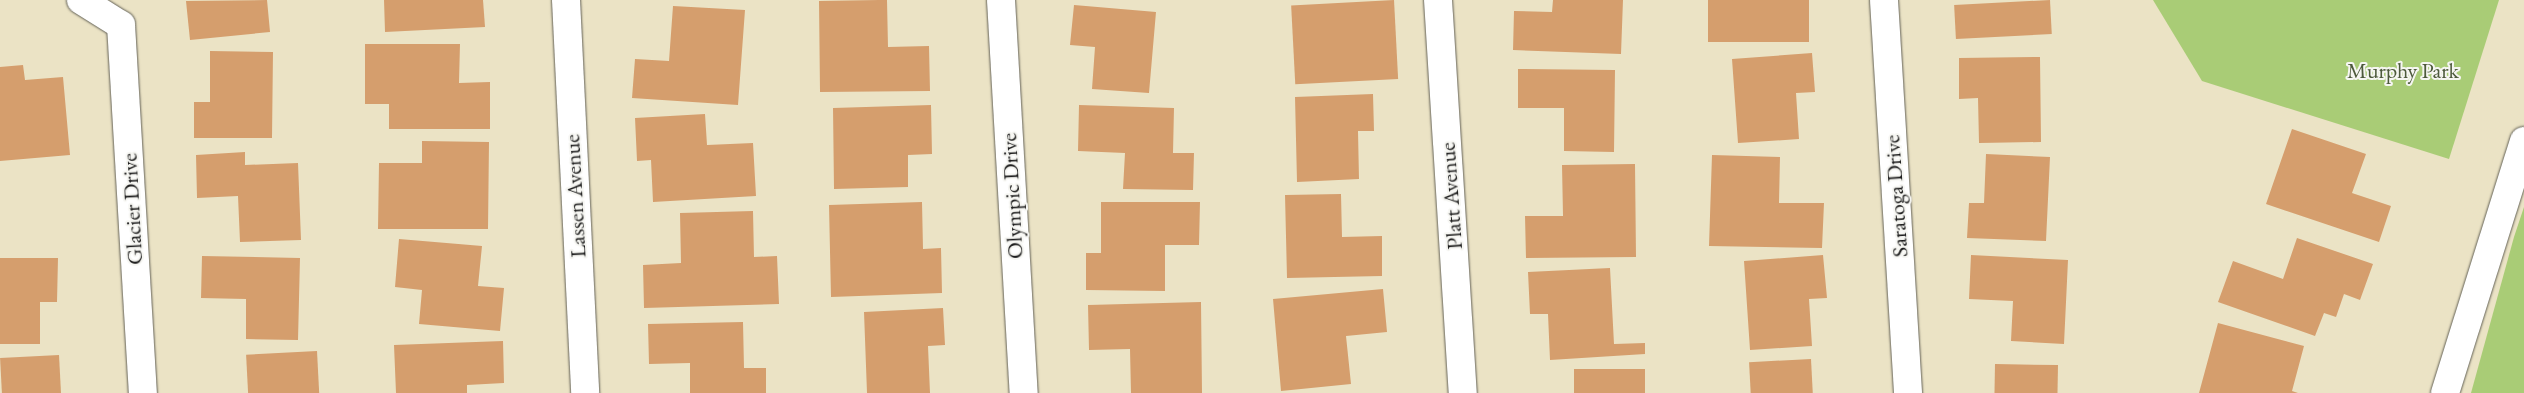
<!DOCTYPE html>
<html>
<head>
<meta charset="utf-8">
<style>
	body { margin:0 }
	#map { position:relative; width:2524px; height:393px; overflow:hidden; background:#ebe3c5; font-family:"EB Garamond",serif }
	div>[style] { position:absolute }
	[style*='--x'] { left:calc(var(--x)*1px); top:calc(var(--y)*1px); width:calc(var(--w)*1px); rotate:calc(var(--a)*1deg) }
	.green>* { inset:0; background:#a9cc76 }
	.building>* { inset:0; background:#d59e6d; transform-origin:0 0 }
	.roads { filter:drop-shadow(0 0 1px #646257) drop-shadow(0 0 1px #646257) }
	.street>* { height:28px; margin:-14px; padding:0 14px; transform-origin:14px; border-radius:14px; background:#fff }
	span { translate:-50% -50%; white-space:nowrap; text-align:center; line-height:1.15; -webkit-text-stroke:4px #f6f6f2; paint-order:stroke }
	.park-label { font-size:22px; color:#4d5a3c }
	.street-label { font-size:22px; color:#1c1c1c }
</style>
</head>
<body>
<div id="map">
	<div class="green">
		<div style="clip-path:polygon(2153px 0,2499px 0,2449px 159px,2202px 81px)"></div>
		<div style="clip-path:polygon(2524px 207px,2524px 393px,2471px 393px,2514px 237px)"></div>
	</div>
	<div class="building">
		<div style="clip-path:polygon(267px 0,270px 32px,190px 40px,186px 1px)"></div>
		<div style="clip-path:polygon(384px 0,483px 0,485px 27px,385px 32px)"></div>
		<div style="clip-path:polygon(879px 0,887px 0,888px 47px,929px 46px,930px 91px,820px 92px,819px 1px)"></div>
		<div style="left:1394px;top:0;width:79px;height:103px;rotate:87deg"></div>
		<div style="clip-path:polygon(1553px 0,1623px 0,1621px 54px,1513px 50px,1514px 11px,1552px 12px)"></div>
		<div style="left:1708px;top:0;width:101px;height:42px"></div>
		<div style="left:2050px;top:0;width:34px;height:96px;rotate:87deg"></div>
		<div style="clip-path:polygon(1074px 5px,1156px 12px,1149px 93px,1092px 89px,1095px 47px,1070px 45px)"></div>
		<div style="clip-path:polygon(673px 6px,745px 10px,738px 105px,632px 98px,635px 59px,669px 61px)"></div>
		<div style="clip-path:polygon(365px 44px,460px 44px,459px 83px,490px 82px,490px 129px,389px 129px,389px 104px,365px 104px)"></div>
		<div style="clip-path:polygon(210px 51px,273px 52px,272px 138px,194px 138px,194px 102px,210px 102px)"></div>
		<div style="clip-path:polygon(1812px 53px,1815px 92px,1796px 93px,1799px 139px,1738px 143px,1732px 59px)"></div>
		<div style="clip-path:polygon(2040px 57px,2041px 142px,1979px 143px,1978px 98px,1959px 99px,1959px 58px)"></div>
		<div style="clip-path:polygon(23px 65px,25px 80px,63px 77px,70px 155px,0 161px,0 67px)"></div>
		<div style="clip-path:polygon(1518px 69px,1615px 70px,1614px 152px,1564px 151px,1564px 108px,1518px 108px)"></div>
		<div style="clip-path:polygon(1373px 94px,1374px 131px,1358px 131px,1359px 179px,1297px 182px,1295px 97px)"></div>
		<div style="clip-path:polygon(931px 105px,932px 154px,908px 155px,908px 187px,834px 189px,833px 108px)"></div>
		<div style="clip-path:polygon(1079px 105px,1174px 108px,1173px 153px,1194px 153px,1193px 190px,1123px 189px,1125px 153px,1078px 151px)"></div>
		<div style="clip-path:polygon(705px 114px,707px 145px,753px 143px,756px 196px,653px 202px,651px 160px,637px 161px,635px 118px)"></div>
		<div style="clip-path:polygon(2292px 129px,2366px 154px,2352px 193px,2391px 206px,2379px 242px,2266px 204px)"></div>
		<div style="clip-path:polygon(422px 141px,489px 142px,488px 229px,378px 229px,379px 163px,422px 163px)"></div>
		<div style="clip-path:polygon(245px 152px,245px 165px,298px 163px,301px 240px,240px 242px,238px 196px,197px 198px,196px 155px)"></div>
		<div style="clip-path:polygon(1986px 154px,2050px 157px,2046px 241px,1967px 238px,1969px 203px,1984px 203px)"></div>
		<div style="clip-path:polygon(1712px 155px,1780px 157px,1779px 203px,1824px 203px,1822px 248px,1709px 246px)"></div>
		<div style="clip-path:polygon(1635px 164px,1636px 257px,1526px 258px,1525px 216px,1563px 216px,1562px 165px)"></div>
		<div style="clip-path:polygon(1341px 194px,1342px 237px,1382px 236px,1382px 276px,1287px 278px,1285px 195px)"></div>
		<div style="clip-path:polygon(922px 202px,923px 249px,941px 248px,942px 293px,831px 297px,829px 205px)"></div>
		<div style="clip-path:polygon(1101px 202px,1200px 202px,1199px 245px,1165px 245px,1165px 291px,1086px 290px,1086px 253px,1101px 253px)"></div>
		<div style="clip-path:polygon(753px 211px,754px 257px,777px 256px,779px 304px,644px 308px,643px 265px,681px 263px,680px 213px)"></div>
		<div style="clip-path:polygon(2297px 238px,2373px 264px,2360px 300px,2344px 294px,2336px 317px,2324px 313px,2315px 336px,2218px 302px,2233px 261px,2283px 279px)"></div>
		<div style="clip-path:polygon(399px 239px,482px 246px,478px 286px,504px 288px,500px 331px,419px 324px,422px 290px,395px 287px)"></div>
		<div style="clip-path:polygon(1823px 255px,1827px 298px,1809px 299px,1812px 346px,1750px 350px,1744px 261px)"></div>
		<div style="clip-path:polygon(1971px 255px,2068px 260px,2064px 344px,2011px 341px,2013px 301px,1969px 299px)"></div>
		<div style="clip-path:polygon(202px 256px,300px 258px,298px 340px,246px 339px,246px 299px,201px 298px)"></div>
		<div style="clip-path:polygon(0 258px,58px 258px,57px 302px,40px 302px,40px 344px,0 344px)"></div>
		<div style="clip-path:polygon(1610px 268px,1614px 344px,1645px 343px,1645px 354px,1550px 360px,1548px 314px,1530px 314px,1528px 272px)"></div>
		<div style="clip-path:polygon(1383px 289px,1387px 332px,1346px 336px,1351px 384px,1281px 391px,1273px 299px)"></div>
		<div style="clip-path:polygon(1201px 302px,1202px 393px,1131px 393px,1130px 349px,1089px 350px,1088px 305px)"></div>
		<div style="clip-path:polygon(943px 308px,945px 345px,928px 346px,930px 393px,867px 393px,864px 312px)"></div>
		<div style="clip-path:polygon(743px 322px,744px 368px,766px 368px,766px 393px,690px 393px,690px 363px,649px 364px,648px 324px)"></div>
		<div style="clip-path:polygon(2218px 323px,2304px 346px,2292px 391px,2298px 393px,2199px 393px)"></div>
		<div style="clip-path:polygon(503px 341px,504px 383px,467px 385px,467px 393px,396px 393px,394px 345px)"></div>
		<div style="left:317px;top:351px;width:42px;height:71px;rotate:87deg"></div>
		<div style="left:59px;top:355px;width:38px;height:59px;rotate:87deg"></div>
		<div style="left:1811px;top:359px;width:34px;height:62px;rotate:87deg"></div>
		<div style="left:1995px;top:364px;width:63px;height:29px;rotate:1deg"></div>
		<div style="left:1574px;top:369px;width:71px;height:24px"></div>
	</div>
	<div class="roads">
		<div class="street">
			<div style="--x:81;--y:0;--w:47;--a:32"></div>
			<div style="--x:121;--y:25;--w:369;--a:86.6"></div>
			<div style="--x:566;--y:0;--w:393;--a:87.2"></div>
			<div style="--x:1001;--y:0;--w:394;--a:86.7"></div>
			<div style="--x:1438;--y:0;--w:394;--a:86.4"></div>
			<div style="--x:1884;--y:0;--w:394;--a:86.5"></div>
			<div style="--x:2445;--y:393;--w:264;--a:-72.6"></div>
		</div>
	</div>
	<div class="park-label">
		<span style="left:2403px;top:71px">Murphy Park</span>
	</div>
	<div class="street-label">
		<span style="left:575px;top:196px;rotate:-93deg">Lassen Avenue</span>
		<span style="left:1012px;top:196px;rotate:-93deg">Olympic Drive</span>
		<span style="left:1451px;top:196px;rotate:-94deg">Platt Avenue</span>
		<span style="left:1896px;top:196px;rotate:-94deg">Saratoga Drive</span>
		<span style="left:132px;top:209px;rotate:-93deg">Glacier Drive</span>
	</div>
</div>
</body>
</html>
